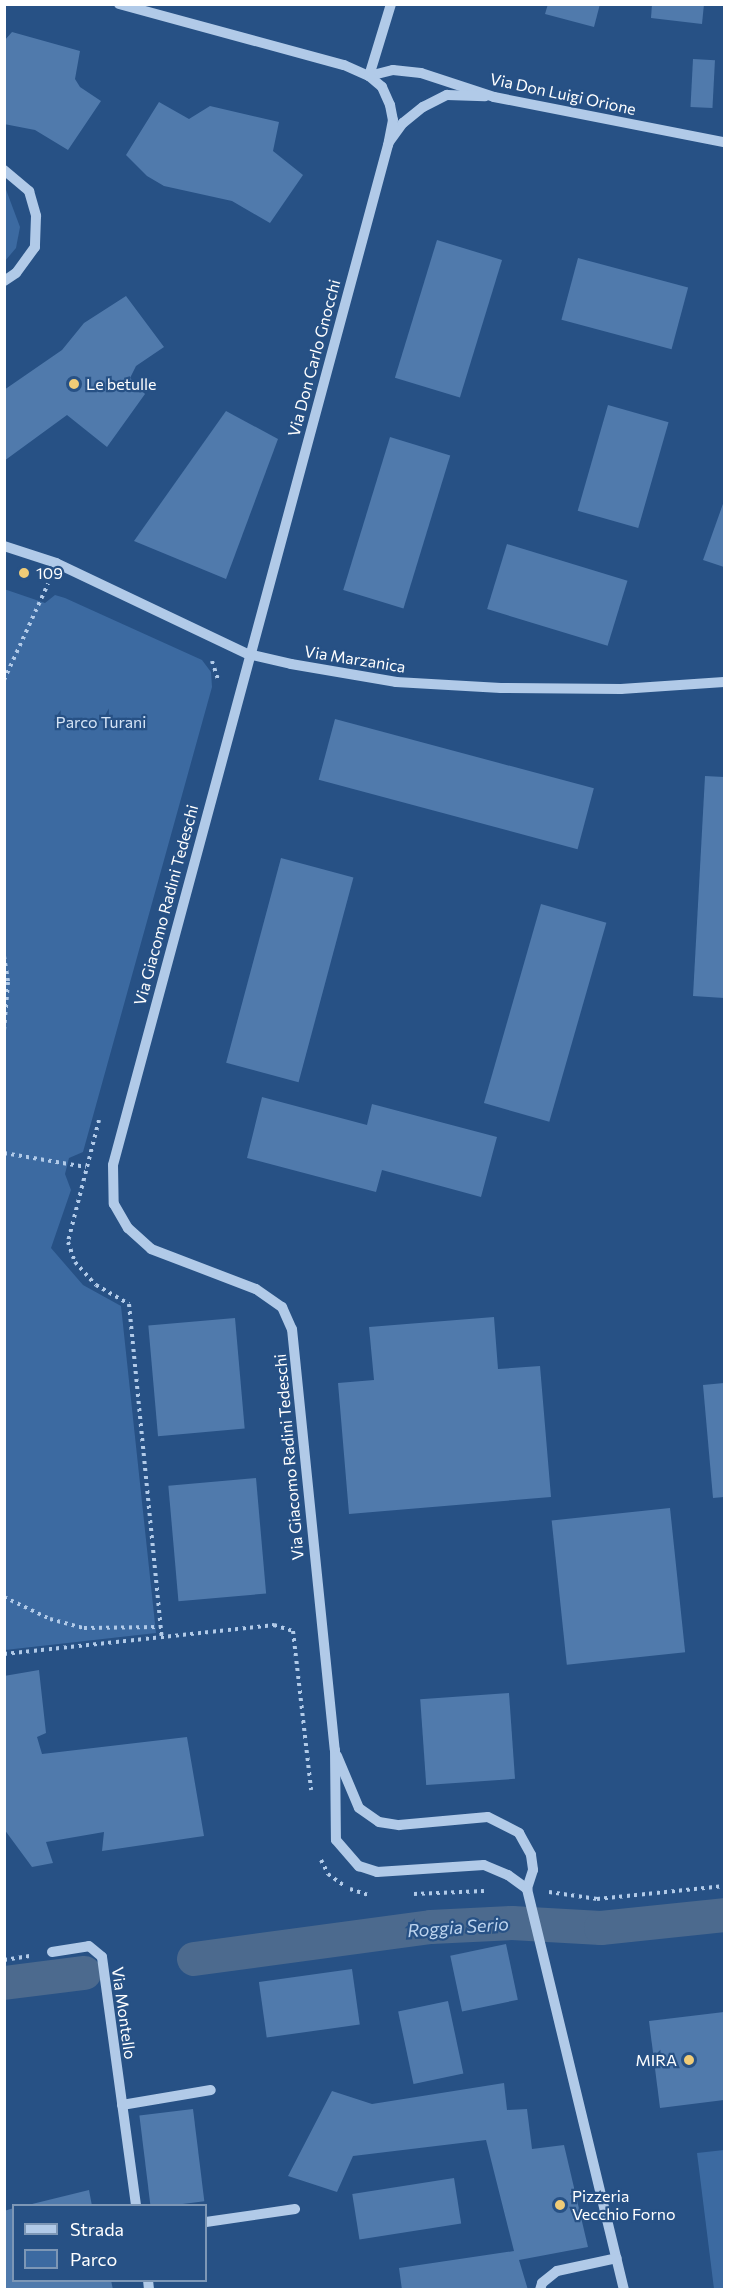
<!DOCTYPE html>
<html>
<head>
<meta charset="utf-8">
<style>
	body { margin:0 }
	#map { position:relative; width:729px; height:2294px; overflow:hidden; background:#275185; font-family:Commissioner,sans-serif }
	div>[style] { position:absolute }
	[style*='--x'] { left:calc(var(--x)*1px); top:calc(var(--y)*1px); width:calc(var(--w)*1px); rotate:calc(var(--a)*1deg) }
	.green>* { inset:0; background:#3c6aa1 }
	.canal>* { height:34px; margin:-17px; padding:0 17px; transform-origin:17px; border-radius:17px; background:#4c6a8e }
	.building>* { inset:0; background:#507aac; transform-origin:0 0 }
	.path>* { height:4px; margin-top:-2px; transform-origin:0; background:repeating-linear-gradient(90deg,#b1cae8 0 3px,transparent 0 7.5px) }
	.minor>* { height:10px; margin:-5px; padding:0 5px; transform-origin:5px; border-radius:5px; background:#b1cae8 }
	.dots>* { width:16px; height:16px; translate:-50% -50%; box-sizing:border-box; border:3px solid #275185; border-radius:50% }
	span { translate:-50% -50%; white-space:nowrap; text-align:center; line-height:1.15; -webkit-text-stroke:4.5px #275185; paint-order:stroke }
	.street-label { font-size:16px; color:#fff }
	.poi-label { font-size:16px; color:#fff }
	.left { translate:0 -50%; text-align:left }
	.right { translate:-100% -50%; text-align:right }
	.park-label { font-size:16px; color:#d5e4f6 }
	.water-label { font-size:18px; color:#bdd4ef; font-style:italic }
	.frame { position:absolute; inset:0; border:6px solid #fff; pointer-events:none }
	.legend { position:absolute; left:12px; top:2204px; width:195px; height:78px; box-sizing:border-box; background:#275185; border:2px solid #7d97b6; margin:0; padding:8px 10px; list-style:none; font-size:18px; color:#fff }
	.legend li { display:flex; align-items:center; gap:12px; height:30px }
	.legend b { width:30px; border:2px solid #7d97b6 }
</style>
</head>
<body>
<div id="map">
	<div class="green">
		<div style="clip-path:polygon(5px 187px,20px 227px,16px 248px,5px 261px)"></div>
		<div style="clip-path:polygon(4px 589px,45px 603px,55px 595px,65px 598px,202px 660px,211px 672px,212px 687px,83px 1152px,69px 1158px,65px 1174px,71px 1190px,51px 1248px,83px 1285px,121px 1306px,156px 1633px,5px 1650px)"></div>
		<div style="clip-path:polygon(724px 2150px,724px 2289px,714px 2289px,697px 2153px)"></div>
	</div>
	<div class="canal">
		<div style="--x:194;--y:1959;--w:239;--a:-7.7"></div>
		<div style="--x:431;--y:1927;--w:81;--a:-2.8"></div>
		<div style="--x:512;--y:1923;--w:89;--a:3.2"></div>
		<div style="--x:601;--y:1928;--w:124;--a:-6"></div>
		<div style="--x:4;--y:1983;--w:81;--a:-7.1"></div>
	</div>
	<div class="building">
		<div style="clip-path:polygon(548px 4px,600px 4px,594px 27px,545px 14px)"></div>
		<div style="clip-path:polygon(652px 4px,704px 4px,702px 24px,651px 18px)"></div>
		<div style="clip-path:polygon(12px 32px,80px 51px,75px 79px,80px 87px,101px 101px,68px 150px,35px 130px,4px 124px,4px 41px)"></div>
		<div style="left:693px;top:59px;width:22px;height:48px;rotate:3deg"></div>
		<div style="clip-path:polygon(159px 102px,189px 119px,210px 106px,279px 122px,273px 151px,303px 175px,270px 223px,232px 201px,164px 186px,147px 176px,126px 155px)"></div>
		<div style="left:437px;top:240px;width:68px;height:144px;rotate:17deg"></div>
		<div style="left:578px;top:258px;width:114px;height:64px;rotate:15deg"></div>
		<div style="clip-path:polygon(126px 296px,164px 347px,136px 366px,130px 378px,145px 394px,107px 447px,67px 415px,4px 461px,4px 390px,62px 350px,84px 323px)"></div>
		<div style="left:608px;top:405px;width:63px;height:110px;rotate:16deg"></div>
		<div style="clip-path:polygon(226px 411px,278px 439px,226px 579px,134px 541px)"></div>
		<div style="left:390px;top:437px;width:63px;height:160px;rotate:17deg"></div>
		<div style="clip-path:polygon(724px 501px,724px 567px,703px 560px)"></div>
		<div style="left:507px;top:544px;width:126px;height:68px;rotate:17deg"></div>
		<div style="left:335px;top:719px;width:268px;height:63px;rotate:15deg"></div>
		<div style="clip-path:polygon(705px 776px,724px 777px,724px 998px,693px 996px)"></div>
		<div style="left:281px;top:858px;width:75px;height:212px;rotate:15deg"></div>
		<div style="left:541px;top:904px;width:68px;height:207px;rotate:16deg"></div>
		<div style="clip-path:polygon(262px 1097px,367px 1125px,372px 1104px,497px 1137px,481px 1197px,382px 1170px,376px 1192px,247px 1158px)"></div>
		<div style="clip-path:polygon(494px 1317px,498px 1369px,540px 1366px,551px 1497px,349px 1514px,338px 1383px,374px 1380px,369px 1327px)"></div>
		<div style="left:235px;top:1318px;width:111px;height:87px;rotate:85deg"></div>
		<div style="clip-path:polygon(724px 1383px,724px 1497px,713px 1498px,703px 1385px)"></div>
		<div style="left:256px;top:1478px;width:116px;height:88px;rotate:85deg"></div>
		<div style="left:670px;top:1508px;width:145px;height:119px;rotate:84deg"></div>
		<div style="clip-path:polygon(39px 1670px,46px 1733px,37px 1737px,42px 1754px,187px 1737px,204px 1836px,102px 1851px,104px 1832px,46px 1842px,53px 1863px,32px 1867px,4px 1829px,4px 1676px)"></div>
		<div style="left:509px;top:1693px;width:86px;height:89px;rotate:86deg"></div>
		<div style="left:506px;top:1944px;width:57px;height:57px;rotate:78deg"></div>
		<div style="left:352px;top:1969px;width:56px;height:94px;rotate:82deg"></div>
		<div style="left:448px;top:2001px;width:74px;height:51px;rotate:78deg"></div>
		<div style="clip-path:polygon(724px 2012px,724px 2100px,660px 2108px,649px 2021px)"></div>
		<div style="clip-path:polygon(504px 2083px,507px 2110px,527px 2109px,532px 2149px,564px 2145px,588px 2247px,519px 2260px,528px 2290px,402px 2290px,399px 2268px,514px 2251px,486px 2140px,353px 2156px,337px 2192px,288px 2176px,332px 2091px,372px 2104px)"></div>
		<div style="left:193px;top:2109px;width:93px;height:54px;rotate:83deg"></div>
		<div style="left:454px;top:2178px;width:46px;height:103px;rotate:81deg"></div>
		<div style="clip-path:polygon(89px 2190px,92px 2206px,28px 2206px,28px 2205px)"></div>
		<div style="clip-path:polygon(14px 2208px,14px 2280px,111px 2280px,113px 2290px,4px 2290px,4px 2211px)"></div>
	</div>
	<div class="path">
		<div style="--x:212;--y:661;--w:22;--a:72"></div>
		<div style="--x:4;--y:680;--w:106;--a:-65.4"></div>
		<div style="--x:4;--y:956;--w:26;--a:81"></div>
		<div style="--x:8;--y:982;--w:49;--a:94.7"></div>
		<div style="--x:99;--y:1120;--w:126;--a:104.3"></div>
		<div style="--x:68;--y:1242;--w:21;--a:71"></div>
		<div style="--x:75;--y:1262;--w:31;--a:48"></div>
		<div style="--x:96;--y:1285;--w:38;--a:30"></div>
		<div style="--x:129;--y:1304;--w:336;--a:84.4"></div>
		<div style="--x:4;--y:1153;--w:83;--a:9.7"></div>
		<div style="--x:4;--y:1597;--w:51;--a:25.6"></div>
		<div style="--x:50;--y:1619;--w:35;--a:15"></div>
		<div style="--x:84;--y:1628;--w:77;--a:-0.7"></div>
		<div style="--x:4;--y:1654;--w:272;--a:-6.1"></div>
		<div style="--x:274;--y:1625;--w:20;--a:18"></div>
		<div style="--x:293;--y:1631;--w:160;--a:83.5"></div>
		<div style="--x:321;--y:1860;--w:16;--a:63"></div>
		<div style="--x:328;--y:1874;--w:19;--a:36"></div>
		<div style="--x:350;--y:1889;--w:22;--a:18"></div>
		<div style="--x:549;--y:1892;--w:49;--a:8.3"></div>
		<div style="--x:597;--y:1899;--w:128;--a:-5.8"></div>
		<div style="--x:414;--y:1894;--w:70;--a:-2.5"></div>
		<div style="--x:4;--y:1960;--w:26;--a:-9"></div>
	</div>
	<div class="minor">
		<div style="--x:119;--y:4;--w:233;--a:15.2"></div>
		<div style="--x:344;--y:65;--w:27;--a:24"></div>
		<div style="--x:369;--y:76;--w:25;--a:-14"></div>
		<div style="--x:393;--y:70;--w:28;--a:6"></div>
		<div style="--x:421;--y:73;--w:77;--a:18.2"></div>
		<div style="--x:494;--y:97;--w:234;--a:11.1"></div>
		<div style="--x:369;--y:76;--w:17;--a:40"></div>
		<div style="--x:382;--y:87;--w:20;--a:66"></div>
		<div style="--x:390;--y:105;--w:15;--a:79"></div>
		<div style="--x:393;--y:120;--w:25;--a:101"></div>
		<div style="--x:388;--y:145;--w:1056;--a:105.09"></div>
		<div style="--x:113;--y:1165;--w:39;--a:89"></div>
		<div style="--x:114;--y:1204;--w:28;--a:60"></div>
		<div style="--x:128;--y:1228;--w:31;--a:42"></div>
		<div style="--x:151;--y:1249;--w:112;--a:20.9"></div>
		<div style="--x:256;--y:1289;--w:32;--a:35"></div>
		<div style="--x:282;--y:1307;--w:24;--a:66"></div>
		<div style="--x:292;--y:1329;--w:423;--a:84.2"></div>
		<div style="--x:335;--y:1750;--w:90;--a:89.4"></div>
		<div style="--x:336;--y:1840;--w:35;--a:49"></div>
		<div style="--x:359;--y:1866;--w:19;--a:18"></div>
		<div style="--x:377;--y:1872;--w:107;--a:-3.7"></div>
		<div style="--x:484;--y:1865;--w:26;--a:23"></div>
		<div style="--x:508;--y:1875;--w:24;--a:36"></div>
		<div style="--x:369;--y:76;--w:75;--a:-73"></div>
		<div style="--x:389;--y:142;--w:24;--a:-54"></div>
		<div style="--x:403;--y:123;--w:26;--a:-39"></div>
		<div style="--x:423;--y:107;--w:27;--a:-27"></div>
		<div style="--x:447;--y:95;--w:38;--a:2"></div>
		<div style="--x:4;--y:170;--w:33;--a:40"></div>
		<div style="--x:29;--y:191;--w:26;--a:74"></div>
		<div style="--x:36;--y:216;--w:31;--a:92"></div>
		<div style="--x:35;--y:247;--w:32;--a:126"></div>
		<div style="--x:16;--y:273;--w:14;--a:146"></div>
		<div style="--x:4;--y:546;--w:55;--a:18.1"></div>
		<div style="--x:56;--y:563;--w:212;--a:25.4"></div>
		<div style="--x:248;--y:654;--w:44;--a:13.1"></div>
		<div style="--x:291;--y:664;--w:107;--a:9.7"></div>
		<div style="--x:396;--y:682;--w:105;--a:3.3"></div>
		<div style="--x:501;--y:688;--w:120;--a:0.5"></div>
		<div style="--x:621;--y:689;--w:103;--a:-3.9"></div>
		<div style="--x:337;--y:1756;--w:56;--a:67.1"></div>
		<div style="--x:359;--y:1808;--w:24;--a:35"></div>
		<div style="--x:379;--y:1822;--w:20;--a:9"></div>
		<div style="--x:399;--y:1825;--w:89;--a:-5.1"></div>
		<div style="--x:488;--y:1817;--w:35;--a:27"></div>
		<div style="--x:519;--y:1833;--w:25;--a:61"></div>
		<div style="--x:531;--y:1855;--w:15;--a:82"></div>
		<div style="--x:533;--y:1870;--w:20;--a:108"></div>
		<div style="--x:527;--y:1889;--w:413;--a:76.4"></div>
		<div style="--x:52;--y:1952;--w:37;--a:-9"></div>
		<div style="--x:89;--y:1946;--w:17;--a:40"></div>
		<div style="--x:102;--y:1957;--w:251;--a:82.2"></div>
		<div style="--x:122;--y:2105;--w:90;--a:-9.6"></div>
		<div style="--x:206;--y:2222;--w:90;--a:-8.3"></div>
		<div style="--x:148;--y:2280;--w:10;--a:84"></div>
		<div style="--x:540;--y:2290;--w:7;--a:-74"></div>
		<div style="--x:542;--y:2283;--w:19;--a:-39"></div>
		<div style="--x:557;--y:2271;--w:61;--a:-12.2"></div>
	</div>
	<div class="dots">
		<div style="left:74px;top:384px;background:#f0cc77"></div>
		<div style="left:24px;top:573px;background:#f0cc77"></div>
		<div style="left:689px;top:2060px;background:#f0cc77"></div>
		<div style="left:560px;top:2205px;background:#f0cc77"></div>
	</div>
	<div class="street-label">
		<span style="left:563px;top:94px;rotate:12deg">Via Don Luigi Orione</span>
		<span style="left:314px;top:358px;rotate:-75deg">Via Don Carlo Gnocchi</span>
		<span style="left:355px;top:659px;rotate:9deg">Via Marzanica</span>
		<span style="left:166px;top:905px;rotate:-75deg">Via Giacomo Radini Tedeschi</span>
		<span style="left:289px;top:1457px;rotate:-95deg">Via Giacomo Radini Tedeschi</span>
		<span style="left:124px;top:2013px;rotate:82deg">Via Montello</span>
	</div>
	<div class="poi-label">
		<span class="left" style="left:86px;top:384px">Le betulle</span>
		<span class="left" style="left:36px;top:573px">109</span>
		<span class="right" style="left:677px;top:2060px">MIRA</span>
		<span class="left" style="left:572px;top:2205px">Pizzeria<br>Vecchio Forno</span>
	</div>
	<div class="park-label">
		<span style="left:101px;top:722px">Parco Turani</span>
	</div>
	<div class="water-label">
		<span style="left:458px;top:1927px;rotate:-4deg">Roggia Serio</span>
	</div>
	<div class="frame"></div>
	<ul class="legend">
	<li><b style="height:8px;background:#b1cae8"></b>Strada</li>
	<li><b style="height:16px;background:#3c6aa1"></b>Parco</li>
	</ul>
</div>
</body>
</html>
